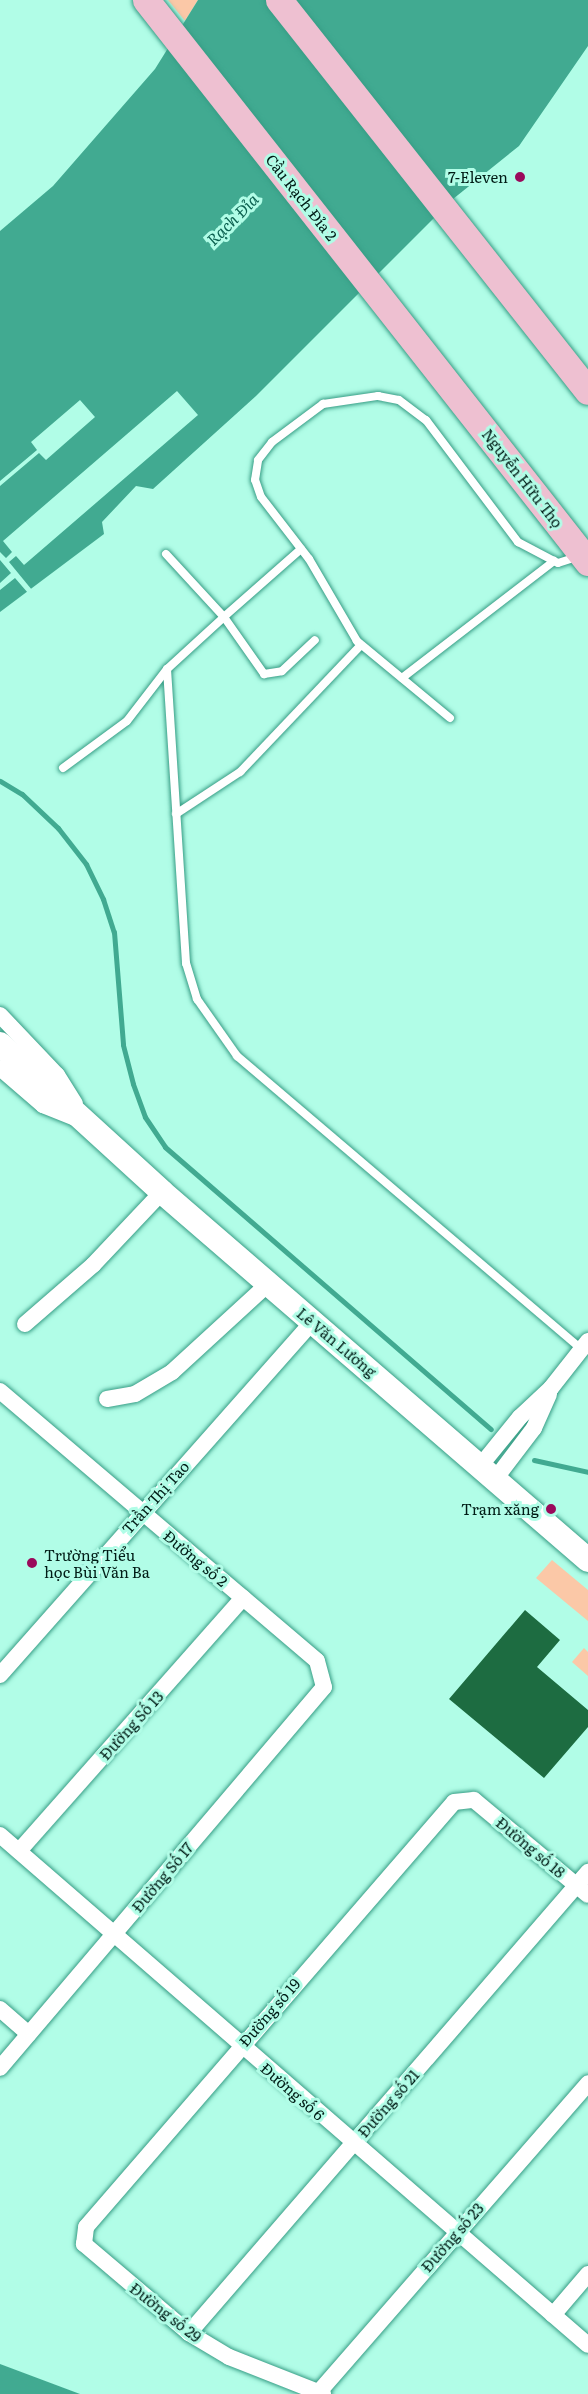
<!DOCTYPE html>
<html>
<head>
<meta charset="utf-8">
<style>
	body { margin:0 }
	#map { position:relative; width:588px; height:2394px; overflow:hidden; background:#b1fde7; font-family:Literata,serif }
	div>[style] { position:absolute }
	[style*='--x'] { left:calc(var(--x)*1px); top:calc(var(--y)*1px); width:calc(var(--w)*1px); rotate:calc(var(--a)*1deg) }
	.green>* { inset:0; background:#fbc8a7 }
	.water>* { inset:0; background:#41aa91 }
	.pier>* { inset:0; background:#b1fde7 }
	.stream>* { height:5px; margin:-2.5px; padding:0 2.5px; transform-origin:2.5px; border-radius:2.5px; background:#41aa91 }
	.building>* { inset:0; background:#1d6c41 }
	.roads { filter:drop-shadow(0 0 2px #379d85) drop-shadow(0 0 2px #379d85) }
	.lane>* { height:8px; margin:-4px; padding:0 4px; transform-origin:4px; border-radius:4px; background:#fff }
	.street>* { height:16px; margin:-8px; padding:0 8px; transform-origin:8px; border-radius:8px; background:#fff }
	.secondary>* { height:24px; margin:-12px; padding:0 12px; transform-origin:12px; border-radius:12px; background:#fff }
	.primary>* { height:27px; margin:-13.5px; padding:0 13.5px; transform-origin:13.5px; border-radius:13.5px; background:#eec0d1 }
	.dots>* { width:16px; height:16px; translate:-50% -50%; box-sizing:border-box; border:3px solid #b1fde7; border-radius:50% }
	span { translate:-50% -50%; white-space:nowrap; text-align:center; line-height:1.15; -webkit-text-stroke:6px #b1fde7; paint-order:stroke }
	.poi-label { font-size:15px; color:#001c16 }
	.right { translate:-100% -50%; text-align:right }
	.left { translate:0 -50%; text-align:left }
	.street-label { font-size:15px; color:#001c16 }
	.water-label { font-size:16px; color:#0d6251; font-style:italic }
</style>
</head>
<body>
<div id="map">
	<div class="green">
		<div style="clip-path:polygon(168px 0,198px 0,185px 21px)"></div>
		<div style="clip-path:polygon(552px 1560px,588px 1590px,588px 1621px,536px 1578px)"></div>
		<div style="clip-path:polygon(584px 1648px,588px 1652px,588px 1676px,572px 1662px)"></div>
	</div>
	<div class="water">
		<div style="clip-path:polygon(198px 0,588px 0,588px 46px,519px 146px,453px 199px,256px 396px,153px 489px,136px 486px,102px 522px,104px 534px,0 612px,0 231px,53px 186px,155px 69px)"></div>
		<div style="clip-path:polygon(0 2364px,80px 2394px,0 2394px)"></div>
	</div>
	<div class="pier">
		<div style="clip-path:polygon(177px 391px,198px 415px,24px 565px,16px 556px,9px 562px,32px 590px,28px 593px,15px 578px,0 590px,0 583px,11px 573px,0 560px,0 552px,6px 558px,12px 552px,3px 541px)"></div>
		<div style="clip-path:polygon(80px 400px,95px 417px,46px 460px,39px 453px,0 486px,0 481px,37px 450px,31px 442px)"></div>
	</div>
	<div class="stream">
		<div style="--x:0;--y:781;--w:26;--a:31"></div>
		<div style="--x:22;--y:794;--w:50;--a:43.4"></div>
		<div style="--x:58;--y:828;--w:46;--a:52.1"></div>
		<div style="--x:86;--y:864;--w:39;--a:64"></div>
		<div style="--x:103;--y:899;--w:35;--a:72"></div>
		<div style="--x:114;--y:932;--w:113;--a:85.4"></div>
		<div style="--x:123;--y:1045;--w:40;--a:75.6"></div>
		<div style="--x:133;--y:1084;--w:35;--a:70"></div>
		<div style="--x:145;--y:1117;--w:36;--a:56"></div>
		<div style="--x:165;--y:1147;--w:431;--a:40.9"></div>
		<div style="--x:534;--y:1460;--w:55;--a:12.5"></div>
	</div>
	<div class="building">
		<div style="clip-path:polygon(525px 1610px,560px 1640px,537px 1667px,588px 1710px,588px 1727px,544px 1778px,449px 1699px)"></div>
	</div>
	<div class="roads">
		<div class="lane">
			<div style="--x:301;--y:549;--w:103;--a:138.6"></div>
			<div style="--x:224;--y:617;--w:70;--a:54.9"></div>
			<div style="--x:264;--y:674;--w:18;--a:-9"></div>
			<div style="--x:282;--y:671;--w:45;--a:-43.2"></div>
			<div style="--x:166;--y:554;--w:86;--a:47.4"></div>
			<div style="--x:224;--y:617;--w:77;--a:137.6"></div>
			<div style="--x:167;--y:669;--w:295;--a:86.3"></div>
			<div style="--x:186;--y:963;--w:38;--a:73"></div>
			<div style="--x:197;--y:999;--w:70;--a:54.9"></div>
			<div style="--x:237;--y:1056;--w:452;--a:40.4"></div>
			<div style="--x:402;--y:678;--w:192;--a:-37.6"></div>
			<div style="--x:450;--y:718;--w:121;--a:-140.4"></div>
			<div style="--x:357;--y:641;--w:95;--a:-120.3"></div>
			<div style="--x:309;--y:559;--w:78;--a:-127.7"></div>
			<div style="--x:261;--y:497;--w:18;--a:-109"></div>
			<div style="--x:255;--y:480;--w:20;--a:-81"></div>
			<div style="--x:258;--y:460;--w:23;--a:-52"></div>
			<div style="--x:272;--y:442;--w:64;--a:-36.7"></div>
			<div style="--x:323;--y:404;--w:56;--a:-8.3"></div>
			<div style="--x:378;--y:396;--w:21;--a:11"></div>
			<div style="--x:399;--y:400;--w:34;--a:37"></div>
			<div style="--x:426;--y:420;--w:153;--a:53"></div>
			<div style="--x:518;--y:542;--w:45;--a:27.7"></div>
			<div style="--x:558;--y:563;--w:22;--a:-18"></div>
			<div style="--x:63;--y:768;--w:79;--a:-36.3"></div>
			<div style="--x:127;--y:721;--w:66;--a:-52.4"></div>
			<div style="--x:176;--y:814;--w:77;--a:-33.3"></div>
			<div style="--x:240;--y:772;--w:175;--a:-46.4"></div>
		</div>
		<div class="street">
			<div style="--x:0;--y:1015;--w:83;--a:46.5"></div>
			<div style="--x:57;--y:1075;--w:34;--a:58"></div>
			<div style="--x:0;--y:1068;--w:57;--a:40.7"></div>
			<div style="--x:43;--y:1105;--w:35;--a:22"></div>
			<div style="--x:25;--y:1324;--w:90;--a:-40.9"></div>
			<div style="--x:93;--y:1265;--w:100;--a:-46.6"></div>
			<div style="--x:0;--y:1391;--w:416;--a:40.4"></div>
			<div style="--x:317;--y:1661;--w:27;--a:75"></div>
			<div style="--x:324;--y:1687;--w:500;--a:130.38"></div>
			<div style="--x:107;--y:1399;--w:28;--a:-10"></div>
			<div style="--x:135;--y:1394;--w:43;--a:-30.7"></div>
			<div style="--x:172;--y:1372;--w:130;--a:-42.5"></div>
			<div style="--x:481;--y:1465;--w:62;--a:-50.9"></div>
			<div style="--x:520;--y:1417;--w:42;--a:-43.1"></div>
			<div style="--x:551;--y:1388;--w:60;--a:-51.8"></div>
			<div style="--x:496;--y:1478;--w:63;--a:-52.8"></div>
			<div style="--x:534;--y:1428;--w:37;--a:-66"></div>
			<div style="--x:0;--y:1675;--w:471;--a:-48.5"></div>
			<div style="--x:0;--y:1835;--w:778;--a:40.94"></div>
			<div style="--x:19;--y:1851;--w:338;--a:-48.5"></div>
			<div style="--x:0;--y:2009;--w:38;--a:41"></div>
			<div style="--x:553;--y:2315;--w:54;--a:-49.5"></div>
			<div style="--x:189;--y:2333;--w:610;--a:-49.12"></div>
			<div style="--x:318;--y:2393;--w:411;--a:-48.9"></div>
			<div style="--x:323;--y:2394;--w:101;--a:-158.5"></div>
			<div style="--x:229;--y:2357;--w:47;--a:-149"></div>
			<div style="--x:189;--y:2333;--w:138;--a:-139.7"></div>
			<div style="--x:84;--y:2244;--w:17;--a:-83"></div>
			<div style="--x:86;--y:2227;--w:562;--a:-49.11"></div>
			<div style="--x:454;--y:1802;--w:20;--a:-6"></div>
			<div style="--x:474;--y:1800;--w:148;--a:39.8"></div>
		</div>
		<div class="secondary">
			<div style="--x:0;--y:1044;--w:219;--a:42.4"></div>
			<div style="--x:162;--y:1192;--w:563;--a:40.82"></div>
		</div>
		<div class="primary">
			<div style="--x:146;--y:0;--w:715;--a:51.82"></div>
			<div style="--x:279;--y:0;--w:498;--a:51.7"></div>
		</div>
	</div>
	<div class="dots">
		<div style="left:520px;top:177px;background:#9a095b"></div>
		<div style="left:551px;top:1509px;background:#9a095b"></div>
		<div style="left:32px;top:1563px;background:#9a095b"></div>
	</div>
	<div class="poi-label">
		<span class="right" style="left:508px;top:177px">7-Eleven</span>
		<span class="right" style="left:539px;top:1509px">Trạm xăng</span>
		<span class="left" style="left:44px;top:1563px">Trường Tiểu<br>học Bùi Văn Ba</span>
	</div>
	<div class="street-label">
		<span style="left:302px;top:197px;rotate:52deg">Cầu Rạch Đỉa 2</span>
		<span style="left:523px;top:478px;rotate:52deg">Nguyễn Hữu Thọ</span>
		<span style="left:337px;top:1342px;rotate:40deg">Lê Văn Lương</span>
		<span style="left:155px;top:1497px;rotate:-48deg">Trần Thị Tao</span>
		<span style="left:196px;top:1558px;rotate:40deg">Đường số 2</span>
		<span style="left:131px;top:1725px;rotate:-48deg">Đường Số 13</span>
		<span style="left:531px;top:1847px;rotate:40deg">Đường số 18</span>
		<span style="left:162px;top:1877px;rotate:-50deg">Đường Số 17</span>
		<span style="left:269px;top:2012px;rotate:-49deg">Đường số 19</span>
		<span style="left:293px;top:2091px;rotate:41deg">Đường số 6</span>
		<span style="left:388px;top:2103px;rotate:-49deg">Đường số 21</span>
		<span style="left:452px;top:2237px;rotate:-49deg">Đường số 23</span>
		<span style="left:166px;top:2312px;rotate:38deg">Đường số 29</span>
	</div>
	<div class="water-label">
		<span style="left:232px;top:219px;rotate:-45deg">Rạch Đỉa</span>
	</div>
</div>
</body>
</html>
